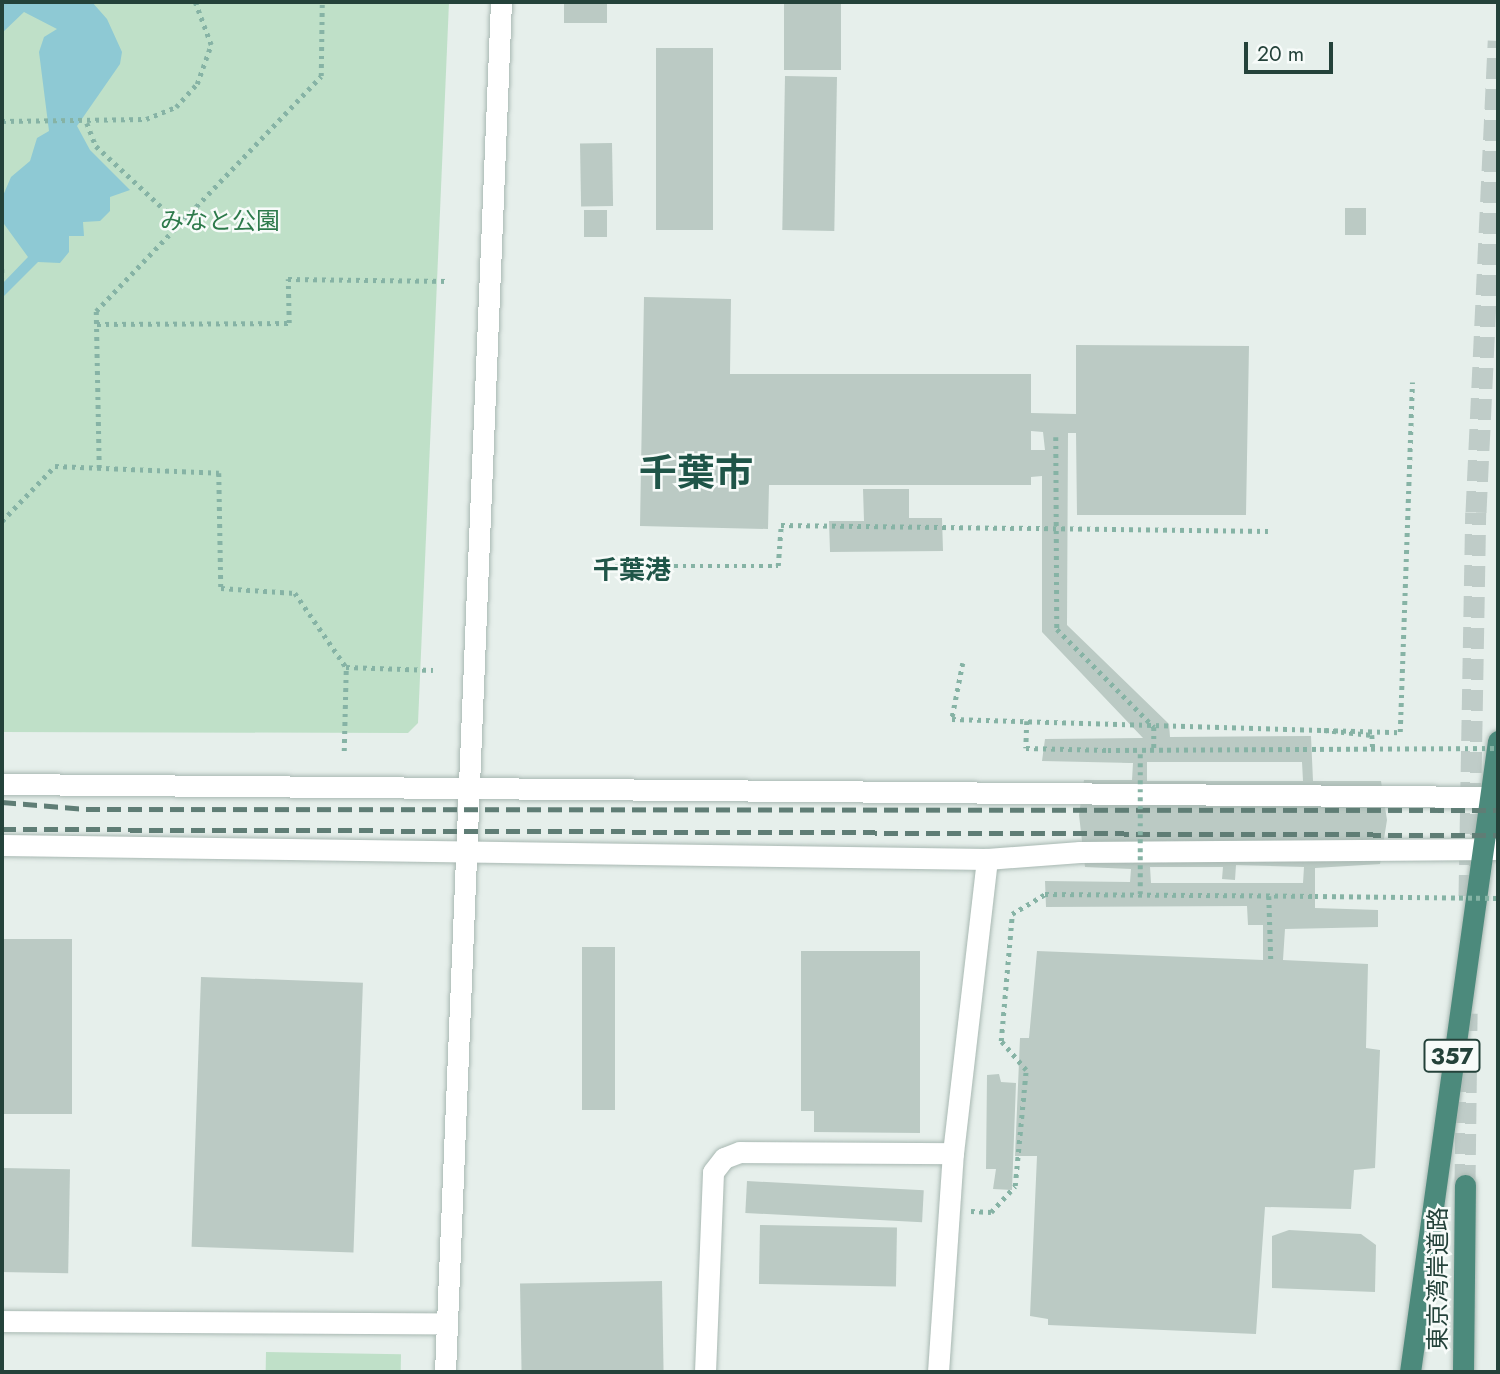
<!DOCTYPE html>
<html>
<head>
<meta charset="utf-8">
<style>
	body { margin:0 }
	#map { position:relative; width:1500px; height:1374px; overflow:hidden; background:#e6efeb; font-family:Jost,"Noto Sans JP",sans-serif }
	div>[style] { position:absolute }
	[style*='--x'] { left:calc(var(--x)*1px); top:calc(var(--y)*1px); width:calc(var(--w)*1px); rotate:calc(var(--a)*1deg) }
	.green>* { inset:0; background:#bfe0c8; transform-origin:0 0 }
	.water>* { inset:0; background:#8ec9d4 }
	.building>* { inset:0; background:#bbcac4; transform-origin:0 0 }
	.trunk-tunnel>* { height:21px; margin-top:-10.5px; transform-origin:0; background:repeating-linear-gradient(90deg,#bfccc8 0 21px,transparent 0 31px) }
	.path>* { height:4.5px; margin-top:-2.25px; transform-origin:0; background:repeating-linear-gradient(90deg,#86b3a5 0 3.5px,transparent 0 8.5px) }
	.roads { filter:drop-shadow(0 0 2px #a8b8b2) drop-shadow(0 0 2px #a8b8b2) }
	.minor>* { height:21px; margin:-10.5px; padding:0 10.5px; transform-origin:10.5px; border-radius:10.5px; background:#fff }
	.tertiary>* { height:21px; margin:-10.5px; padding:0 10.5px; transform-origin:10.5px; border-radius:10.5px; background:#fff }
	.trunk>* { height:21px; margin:-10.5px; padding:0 10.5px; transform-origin:10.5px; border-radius:10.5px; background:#4c8a7c }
	.rail>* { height:5px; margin-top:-2.5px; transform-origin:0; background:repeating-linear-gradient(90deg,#5f7d75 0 14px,transparent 0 21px) }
	.path-bridge>* { height:4.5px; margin-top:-2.25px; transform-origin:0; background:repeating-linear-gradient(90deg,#86b3a5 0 3.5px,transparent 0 8.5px) }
	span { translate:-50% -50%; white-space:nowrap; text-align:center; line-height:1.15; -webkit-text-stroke:5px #f7fbf9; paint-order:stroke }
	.shield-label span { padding:2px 5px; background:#f7fbf9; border:2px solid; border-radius:5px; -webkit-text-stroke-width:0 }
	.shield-label { font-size:23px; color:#24423a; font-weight:700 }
	.park-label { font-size:24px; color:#2d7a4b }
	.street-label { font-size:24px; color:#24423a }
	.neighbourhood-label { font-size:26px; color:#1f5548; font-weight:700 }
	.town-label { font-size:38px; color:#1f5548; font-weight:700 }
	.frame { position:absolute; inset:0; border:4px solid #24423a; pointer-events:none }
	.scale { position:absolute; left:1244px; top:42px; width:89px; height:32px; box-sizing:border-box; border:4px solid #24423a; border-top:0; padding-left:9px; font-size:21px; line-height:24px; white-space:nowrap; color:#24423a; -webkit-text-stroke:5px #f7fbf9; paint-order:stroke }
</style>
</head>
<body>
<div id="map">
	<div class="green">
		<div style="clip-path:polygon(2px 2px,449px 2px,418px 723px,408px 733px,2px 732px)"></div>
		<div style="left:266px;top:1352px;width:135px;height:20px;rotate:1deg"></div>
	</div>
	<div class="water">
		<div style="clip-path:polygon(2px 2px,92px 2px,107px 19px,122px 52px,120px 64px,77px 126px,90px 150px,130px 190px,110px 197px,110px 211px,100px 221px,83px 222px,84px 236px,69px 236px,69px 252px,60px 263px,38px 262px,3px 297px,2px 284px,28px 257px,4px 224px,2px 198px,11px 177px,30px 161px,37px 138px,49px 131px,39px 52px,44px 37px,57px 29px,24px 12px,2px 33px)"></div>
	</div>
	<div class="building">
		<div style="left:564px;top:2px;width:43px;height:21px"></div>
		<div style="left:784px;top:2px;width:57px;height:68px"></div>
		<div style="left:656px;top:48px;width:57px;height:182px"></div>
		<div style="left:785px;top:76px;width:52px;height:154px;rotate:1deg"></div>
		<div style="left:612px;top:143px;width:63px;height:32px;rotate:89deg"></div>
		<div style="left:1345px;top:208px;width:21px;height:27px"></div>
		<div style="left:584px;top:210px;width:23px;height:27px"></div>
		<div style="clip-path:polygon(evenodd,644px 297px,731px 299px,730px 374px,1031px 374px,1031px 413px,1076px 414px,1076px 345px,1249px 346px,1246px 515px,1077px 515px,1076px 433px,1068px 433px,1067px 625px,1169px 724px,1170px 737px,1311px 736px,1313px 781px,1381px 781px,1387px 820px,1380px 864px,1315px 868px,1315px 908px,1378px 910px,1378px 927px,1285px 929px,1283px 960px,1368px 964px,1366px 1048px,1380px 1050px,1375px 1168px,1354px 1170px,1351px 1209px,1265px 1207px,1256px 1334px,1048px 1325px,1048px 1319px,1030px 1316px,1037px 1156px,1015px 1156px,1020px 1038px,1029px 1038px,1037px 951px,1263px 960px,1263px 925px,1248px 925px,1247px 906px,1046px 907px,1045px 881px,1130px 882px,1131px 869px,1085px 867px,1079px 815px,1084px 780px,1132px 780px,1133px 763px,1042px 761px,1045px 739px,1143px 738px,1042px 632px,1042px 476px,1031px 477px,1031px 485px,769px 485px,768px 529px,640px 526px,644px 297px,1031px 431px,1043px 432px,1045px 450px,1031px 450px,1031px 431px,644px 297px,1147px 762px,1302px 762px,1303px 781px,1147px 781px,1147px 762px,644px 297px,1236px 865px,1304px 867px,1303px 883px,1151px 883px,1150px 867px,1223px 867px,1222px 879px,1235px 880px,1236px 865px)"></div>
		<div style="clip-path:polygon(863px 489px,909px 489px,909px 518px,942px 518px,943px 551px,830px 552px,829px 521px,864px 521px)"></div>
		<div style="left:2px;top:939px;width:70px;height:175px"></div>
		<div style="left:582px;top:947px;width:33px;height:163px"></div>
		<div style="clip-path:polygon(801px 951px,920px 951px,920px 1133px,814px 1132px,814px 1111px,801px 1111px)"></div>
		<div style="left:201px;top:977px;width:162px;height:270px;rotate:2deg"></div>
		<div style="clip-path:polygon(999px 1074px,1001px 1082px,1016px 1083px,1012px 1190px,993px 1189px,996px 1169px,986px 1169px,987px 1075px)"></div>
		<div style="left:2px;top:1168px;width:68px;height:104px;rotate:1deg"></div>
		<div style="left:747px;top:1181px;width:177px;height:32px;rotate:3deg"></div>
		<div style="left:760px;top:1225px;width:137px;height:59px;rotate:1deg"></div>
		<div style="clip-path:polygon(1289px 1230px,1361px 1234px,1376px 1245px,1375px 1292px,1272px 1288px,1272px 1236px)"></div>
		<div style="left:662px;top:1281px;width:91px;height:142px;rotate:89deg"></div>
	</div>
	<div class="trunk-tunnel">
		<div style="--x:1469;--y:896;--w:384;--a:-89"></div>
		<div style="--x:1476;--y:512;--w:472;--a:-87.3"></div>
		<div style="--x:1465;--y:1185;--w:172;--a:-89.3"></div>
	</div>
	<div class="path">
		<div style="--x:2;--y:121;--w:144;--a:-0.8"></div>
		<div style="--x:146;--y:119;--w:32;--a:-22"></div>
		<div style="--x:176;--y:107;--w:31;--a:-48"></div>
		<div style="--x:197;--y:84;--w:41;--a:-70.3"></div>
		<div style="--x:211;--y:45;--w:46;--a:-110.4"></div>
		<div style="--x:87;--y:123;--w:25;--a:69"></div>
		<div style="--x:96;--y:146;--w:115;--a:42.9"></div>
		<div style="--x:2;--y:269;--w:9;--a:90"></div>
		<div style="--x:97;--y:324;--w:192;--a:-0.3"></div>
		<div style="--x:289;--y:323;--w:44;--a:-91.3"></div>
		<div style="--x:288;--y:279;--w:161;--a:0.7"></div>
		<div style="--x:99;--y:468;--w:157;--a:-91.1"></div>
		<div style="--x:96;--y:311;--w:325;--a:-46.2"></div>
		<div style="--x:321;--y:76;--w:74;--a:-89.2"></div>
		<div style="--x:2;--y:521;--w:76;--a:-46.1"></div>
		<div style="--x:55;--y:466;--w:164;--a:2.4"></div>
		<div style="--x:219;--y:473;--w:115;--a:89"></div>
		<div style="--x:221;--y:588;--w:74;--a:3.9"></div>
		<div style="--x:295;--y:593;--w:90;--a:55.4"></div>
		<div style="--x:615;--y:566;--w:163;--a:0"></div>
		<div style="--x:778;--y:566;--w:41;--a:-85.8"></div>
		<div style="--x:781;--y:525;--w:487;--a:0.7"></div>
		<div style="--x:963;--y:663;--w:57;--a:101.1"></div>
		<div style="--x:952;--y:719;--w:448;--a:1.7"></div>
		<div style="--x:1400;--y:732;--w:350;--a:-88"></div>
		<div style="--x:1027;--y:721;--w:27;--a:92"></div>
		<div style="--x:1026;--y:748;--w:82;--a:1.4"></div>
		<div style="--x:1324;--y:730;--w:48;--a:5.9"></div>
		<div style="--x:1372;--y:735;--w:14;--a:86"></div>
		<div style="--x:344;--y:751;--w:84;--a:-88.6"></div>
		<div style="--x:346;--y:667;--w:87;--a:2"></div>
		<div style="--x:1269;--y:896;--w:65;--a:88.2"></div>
		<div style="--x:971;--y:1211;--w:20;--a:3"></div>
		<div style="--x:991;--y:1212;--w:35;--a:-47"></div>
		<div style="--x:1015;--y:1186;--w:117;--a:-84.6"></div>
		<div style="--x:1026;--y:1070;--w:38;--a:-131"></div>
		<div style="--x:1001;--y:1041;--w:127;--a:-85"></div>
		<div style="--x:1012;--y:914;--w:39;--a:-31"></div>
		<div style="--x:1045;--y:894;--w:270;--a:0.4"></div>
	</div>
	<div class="roads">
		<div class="minor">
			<div style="--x:705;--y:1372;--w:200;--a:-87.7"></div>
			<div style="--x:713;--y:1172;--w:18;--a:-52"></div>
			<div style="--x:724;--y:1158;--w:17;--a:-21"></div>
			<div style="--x:740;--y:1152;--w:213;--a:0.3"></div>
		</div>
		<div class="tertiary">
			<div style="--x:2;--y:784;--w:1496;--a:0.5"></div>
			<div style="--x:2;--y:845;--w:985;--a:0.81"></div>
			<div style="--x:987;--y:859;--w:93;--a:-4.3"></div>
			<div style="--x:1080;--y:852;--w:418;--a:-0.4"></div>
			<div style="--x:2;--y:1321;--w:445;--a:0.3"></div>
			<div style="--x:445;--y:1372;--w:1371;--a:-87.66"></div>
			<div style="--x:938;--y:1372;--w:220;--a:-86.1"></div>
			<div style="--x:953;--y:1153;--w:296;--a:-83.4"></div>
		</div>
		<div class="trunk">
			<div style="--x:1410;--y:1372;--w:637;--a:-82.06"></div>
			<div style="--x:1463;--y:1372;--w:187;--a:-89.4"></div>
		</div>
	</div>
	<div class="rail">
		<div style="--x:2;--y:802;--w:84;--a:4.8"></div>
		<div style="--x:86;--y:809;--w:1412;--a:0.04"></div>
		<div style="--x:2;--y:829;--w:1496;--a:0.23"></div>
	</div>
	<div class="path-bridge">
		<div style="--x:1056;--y:437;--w:192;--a:89.7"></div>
		<div style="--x:1057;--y:629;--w:138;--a:45.3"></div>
		<div style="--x:1154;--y:727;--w:22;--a:90"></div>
		<div style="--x:1108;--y:750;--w:390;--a:-0.3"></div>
		<div style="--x:1140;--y:894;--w:144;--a:-90"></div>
		<div style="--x:1315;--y:896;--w:183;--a:0.6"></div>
	</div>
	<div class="shield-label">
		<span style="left:1452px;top:1056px">357</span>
	</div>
	<div class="park-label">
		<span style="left:220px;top:221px">みなと公園</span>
	</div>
	<div class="street-label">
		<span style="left:1438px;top:1279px;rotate:-90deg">東京湾岸道路</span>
	</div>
	<div class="neighbourhood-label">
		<span style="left:632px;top:571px">千葉港</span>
	</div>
	<div class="town-label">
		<span style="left:696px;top:473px">千葉市</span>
	</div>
	<div class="frame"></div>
	<div class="scale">20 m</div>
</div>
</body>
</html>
